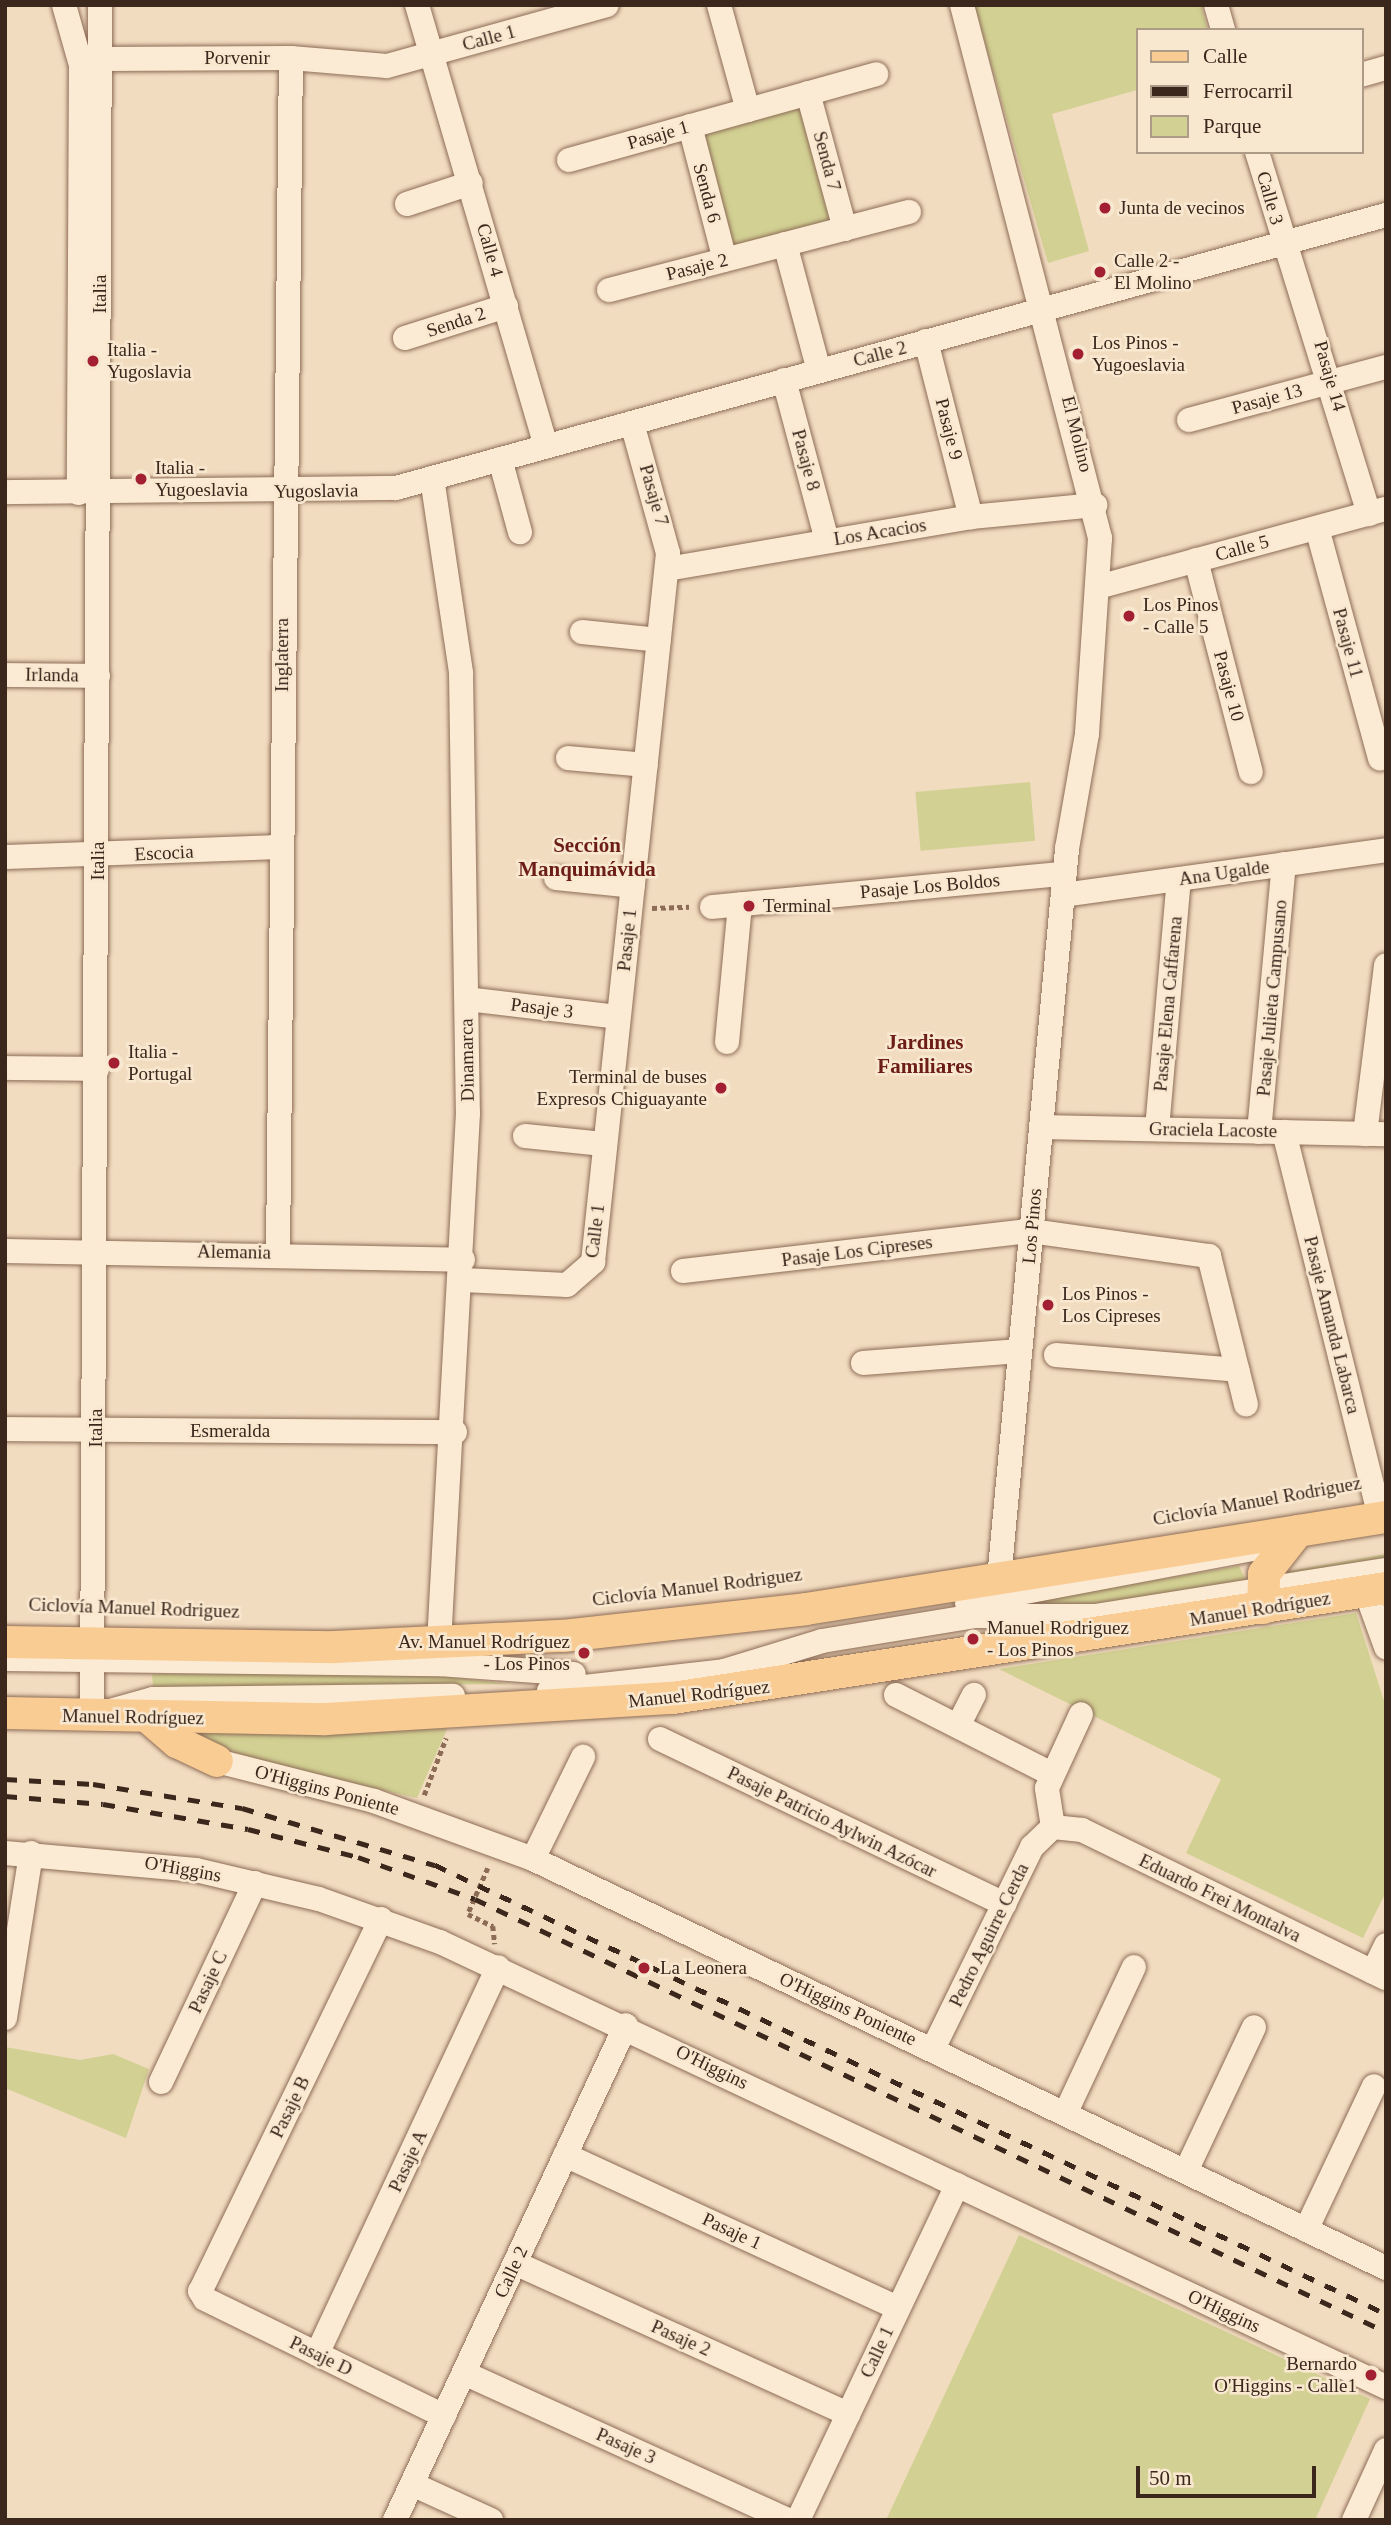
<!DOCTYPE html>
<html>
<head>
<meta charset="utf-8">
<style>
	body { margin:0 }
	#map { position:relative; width:1391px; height:2525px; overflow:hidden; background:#f2dcc0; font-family:Georgia,serif }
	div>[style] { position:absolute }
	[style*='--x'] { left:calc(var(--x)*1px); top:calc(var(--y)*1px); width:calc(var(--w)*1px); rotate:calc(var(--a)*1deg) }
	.green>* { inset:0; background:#d2d093; transform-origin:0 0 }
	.path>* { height:4.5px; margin-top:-2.25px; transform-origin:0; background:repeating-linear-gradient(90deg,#8d6c56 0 5px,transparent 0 8.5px) }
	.roads { filter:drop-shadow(0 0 2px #8d6c56) drop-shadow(0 0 2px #8d6c56) }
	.minor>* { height:24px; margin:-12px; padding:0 12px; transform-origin:12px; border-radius:12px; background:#fcebd4 }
	.major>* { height:32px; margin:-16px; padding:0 16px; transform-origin:16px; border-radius:16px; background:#f9cc94 }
	.rail>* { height:5px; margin-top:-2.5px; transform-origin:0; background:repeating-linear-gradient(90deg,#3b271c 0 12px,transparent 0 24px) }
	.dots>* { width:19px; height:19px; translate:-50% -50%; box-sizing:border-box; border:4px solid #f9e8d0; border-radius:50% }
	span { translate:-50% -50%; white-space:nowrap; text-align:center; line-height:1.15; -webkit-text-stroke:5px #f9e8d0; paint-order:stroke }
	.street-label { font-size:19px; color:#3b271c }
	.poi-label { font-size:19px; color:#3b271c }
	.left { translate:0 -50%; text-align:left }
	.right { translate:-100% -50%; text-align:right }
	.neighbourhood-label { font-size:21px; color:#6c1d17; font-weight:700 }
	.frame { position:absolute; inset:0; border:7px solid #3b271c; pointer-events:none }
	.legend { position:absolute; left:1136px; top:28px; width:228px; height:126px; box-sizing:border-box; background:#f9e8d0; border:2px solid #ad9b88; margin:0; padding:9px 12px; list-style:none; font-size:21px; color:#3b271c }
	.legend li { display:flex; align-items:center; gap:14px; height:35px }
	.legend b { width:35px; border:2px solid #ad9b88 }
	.scale { position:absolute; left:1136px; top:2466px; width:180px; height:32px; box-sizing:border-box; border:4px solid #3b271c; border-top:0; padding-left:9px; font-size:21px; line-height:24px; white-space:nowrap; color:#3b271c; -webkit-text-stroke:5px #f9e8d0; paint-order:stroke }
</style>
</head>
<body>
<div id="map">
	<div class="green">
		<div style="clip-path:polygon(974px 5px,1201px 5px,1208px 30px,1137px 30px,1137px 90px,1052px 114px,1089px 251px,1048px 263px)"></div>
		<div style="left:804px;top:103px;width:123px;height:111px;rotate:75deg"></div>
		<div style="left:1030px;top:782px;width:59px;height:115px;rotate:85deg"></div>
		<div style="clip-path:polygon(1386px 1554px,1386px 1563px,1290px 1578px,1289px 1571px)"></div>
		<div style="clip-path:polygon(1239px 1566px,1247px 1582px,1070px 1608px,1021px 1603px)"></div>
		<div style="clip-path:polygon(1356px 1613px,1386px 1707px,1386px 1892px,1363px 1938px,1186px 1853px,1221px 1779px,999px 1669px)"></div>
		<div style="clip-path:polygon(152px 1674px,422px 1674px,511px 1684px,153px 1687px)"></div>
		<div style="clip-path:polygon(447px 1729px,417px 1798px,212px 1752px,173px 1730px)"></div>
		<div style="clip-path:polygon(5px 2047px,80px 2060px,113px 2054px,149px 2069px,126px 2138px,5px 2088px)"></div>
		<div style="clip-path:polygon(1019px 2235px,1370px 2399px,1315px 2520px,886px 2520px)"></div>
	</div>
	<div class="path">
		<div style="--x:652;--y:908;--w:37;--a:-2"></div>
		<div style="--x:424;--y:1795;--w:61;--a:-68.9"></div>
		<div style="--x:488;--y:1868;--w:50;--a:113.5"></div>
		<div style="--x:468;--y:1914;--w:28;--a:26"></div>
		<div style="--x:493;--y:1926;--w:18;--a:84"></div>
	</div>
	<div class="roads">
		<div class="minor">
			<div style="--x:64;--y:5;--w:62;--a:74.2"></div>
			<div style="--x:81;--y:65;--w:428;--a:90.3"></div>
			<div style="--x:100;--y:5;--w:1711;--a:90.27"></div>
			<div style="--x:92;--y:1716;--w:63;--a:-15.6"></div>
			<div style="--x:153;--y:1699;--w:300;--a:-0.6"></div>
			<div style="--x:417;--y:5;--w:460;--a:73.7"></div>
			<div style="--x:719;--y:5;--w:109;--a:74.6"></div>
			<div style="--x:962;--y:5;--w:551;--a:75.48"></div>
			<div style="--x:1100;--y:538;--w:196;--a:93.8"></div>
			<div style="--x:1087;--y:734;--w:117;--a:99.9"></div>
			<div style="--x:1067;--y:849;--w:733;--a:95.32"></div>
			<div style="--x:1216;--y:5;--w:26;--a:74"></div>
			<div style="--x:102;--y:59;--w:189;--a:-0.3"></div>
			<div style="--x:291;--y:58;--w:96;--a:4.8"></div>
			<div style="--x:387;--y:66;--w:228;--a:-15.5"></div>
			<div style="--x:1361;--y:75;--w:26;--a:-16"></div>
			<div style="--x:808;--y:93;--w:141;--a:74.8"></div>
			<div style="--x:690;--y:126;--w:138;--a:75.4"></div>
			<div style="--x:1257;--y:152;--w:379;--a:72.8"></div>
			<div style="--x:569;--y:160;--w:319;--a:-15.6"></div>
			<div style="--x:407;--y:204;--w:67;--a:-18.2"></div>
			<div style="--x:785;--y:244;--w:131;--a:75"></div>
			<div style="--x:609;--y:290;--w:310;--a:-14.6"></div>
			<div style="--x:405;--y:338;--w:106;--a:-17.6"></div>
			<div style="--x:926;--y:341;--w:182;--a:75.7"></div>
			<div style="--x:784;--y:380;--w:166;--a:75"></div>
			<div style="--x:1189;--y:420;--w:204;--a:-15.1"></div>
			<div style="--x:500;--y:459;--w:76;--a:74.7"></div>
			<div style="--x:432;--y:478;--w:197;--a:81.5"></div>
			<div style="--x:461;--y:673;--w:440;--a:89.1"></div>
			<div style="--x:468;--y:1113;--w:532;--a:93.13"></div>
			<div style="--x:5;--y:492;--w:391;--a:-0.6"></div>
			<div style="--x:396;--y:488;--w:1027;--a:-15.42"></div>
			<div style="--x:1317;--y:528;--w:239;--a:74.7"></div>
			<div style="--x:1196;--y:560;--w:219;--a:75.5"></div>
			<div style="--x:667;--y:569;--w:308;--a:-9.7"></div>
			<div style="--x:971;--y:517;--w:125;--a:-5.5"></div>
			<div style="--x:1098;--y:587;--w:298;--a:-15.2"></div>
			<div style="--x:582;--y:632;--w:77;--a:5.9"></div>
			<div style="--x:5;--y:675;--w:93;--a:0.6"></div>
			<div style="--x:568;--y:758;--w:78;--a:5.1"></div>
			<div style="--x:5;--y:857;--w:276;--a:-2.1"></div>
			<div style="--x:556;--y:878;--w:77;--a:5.9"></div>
			<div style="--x:1063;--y:895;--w:326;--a:-7.9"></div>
			<div style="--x:712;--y:907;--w:354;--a:-5.4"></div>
			<div style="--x:467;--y:999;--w:152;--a:6.8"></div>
			<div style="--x:727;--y:1042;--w:138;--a:-84.6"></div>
			<div style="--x:5;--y:1068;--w:92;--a:0.6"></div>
			<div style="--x:1041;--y:1127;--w:345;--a:1.2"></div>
			<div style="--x:1157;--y:1129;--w:250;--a:-85"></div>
			<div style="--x:1259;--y:1132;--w:269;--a:-84.7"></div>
			<div style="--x:1284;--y:1132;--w:398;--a:76"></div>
			<div style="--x:1365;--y:1134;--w:170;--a:-82.9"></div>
			<div style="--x:525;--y:1136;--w:79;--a:5.8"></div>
			<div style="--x:5;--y:1251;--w:458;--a:1.1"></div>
			<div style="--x:278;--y:1253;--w:1195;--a:-89.38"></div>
			<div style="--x:683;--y:1271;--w:350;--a:-6.6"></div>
			<div style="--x:1031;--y:1231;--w:180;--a:8"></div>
			<div style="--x:1209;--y:1256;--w:153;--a:76"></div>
			<div style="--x:463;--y:1280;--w:104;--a:2.8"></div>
			<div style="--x:567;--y:1285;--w:35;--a:-41"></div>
			<div style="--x:593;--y:1262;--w:713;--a:-83.96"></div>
			<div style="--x:668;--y:553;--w:135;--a:-105.5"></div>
			<div style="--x:1056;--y:1355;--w:182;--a:4.7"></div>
			<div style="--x:863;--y:1363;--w:157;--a:-4.4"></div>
			<div style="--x:5;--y:1429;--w:450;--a:0.4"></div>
			<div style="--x:1366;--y:1592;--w:59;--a:70"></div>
			<div style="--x:967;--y:1603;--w:292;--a:-10.7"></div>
			<div style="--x:5;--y:1659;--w:434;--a:0.7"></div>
			<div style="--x:439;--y:1664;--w:135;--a:4.2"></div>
			<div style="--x:549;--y:1691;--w:176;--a:-6.5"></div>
			<div style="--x:724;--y:1671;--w:102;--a:-17"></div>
			<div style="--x:822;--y:1641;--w:154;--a:-9.3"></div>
			<div style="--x:974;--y:1616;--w:121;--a:0"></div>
			<div style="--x:1095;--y:1616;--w:295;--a:-9"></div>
			<div style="--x:896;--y:1695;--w:175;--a:26.9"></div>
			<div style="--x:958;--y:1726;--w:35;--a:-63"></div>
			<div style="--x:660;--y:1739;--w:382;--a:25.6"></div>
			<div style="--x:217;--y:1761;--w:162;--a:14.3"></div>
			<div style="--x:374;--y:1801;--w:169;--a:20"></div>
			<div style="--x:533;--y:1859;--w:946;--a:25.62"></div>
			<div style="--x:1053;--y:1827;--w:39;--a:-99"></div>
			<div style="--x:1047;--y:1788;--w:81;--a:-65.3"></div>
			<div style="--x:5;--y:1853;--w:192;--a:5.1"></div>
			<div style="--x:196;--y:1870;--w:126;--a:13.3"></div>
			<div style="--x:319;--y:1899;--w:128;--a:19.6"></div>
			<div style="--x:440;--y:1942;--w:1045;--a:25.19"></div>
			<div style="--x:533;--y:1859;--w:114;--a:-63.9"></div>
			<div style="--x:381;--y:1919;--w:414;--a:115.9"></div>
			<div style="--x:200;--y:2291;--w:9;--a:58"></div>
			<div style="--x:205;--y:2299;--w:266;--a:26.1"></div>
			<div style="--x:1373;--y:1972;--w:30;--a:-64"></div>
			<div style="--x:5;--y:2018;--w:167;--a:-81"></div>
			<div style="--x:933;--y:2049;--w:225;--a:-63.9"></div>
			<div style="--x:1032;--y:1847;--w:29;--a:-44"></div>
			<div style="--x:1053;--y:1827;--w:29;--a:6"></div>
			<div style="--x:1082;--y:1830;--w:338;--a:26"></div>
			<div style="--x:161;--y:2082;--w:220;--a:-64.7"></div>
			<div style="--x:1066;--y:2112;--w:160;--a:-64.9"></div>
			<div style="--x:565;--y:2155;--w:366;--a:24.7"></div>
			<div style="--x:1186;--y:2171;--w:159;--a:-64.7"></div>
			<div style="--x:1306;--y:2230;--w:159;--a:-64.7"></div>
			<div style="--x:515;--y:2263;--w:366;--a:24.4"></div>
			<div style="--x:317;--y:2354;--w:427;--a:-64.9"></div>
			<div style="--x:464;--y:2373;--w:356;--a:24.4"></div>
			<div style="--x:412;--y:2484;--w:87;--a:24.5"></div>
			<div style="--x:395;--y:2520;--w:546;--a:-64.98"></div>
			<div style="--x:798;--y:2520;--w:371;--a:-64.6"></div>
			<div style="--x:1354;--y:2520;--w:77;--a:-65.4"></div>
		</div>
		<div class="major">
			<div style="--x:1263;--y:1608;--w:34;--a:-88"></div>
			<div style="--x:1264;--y:1574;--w:55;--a:-51.7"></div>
			<div style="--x:5;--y:1642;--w:329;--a:0.9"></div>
			<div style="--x:334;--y:1647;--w:229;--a:-2.8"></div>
			<div style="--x:563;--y:1636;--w:244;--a:-6.3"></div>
			<div style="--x:806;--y:1609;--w:587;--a:-9.01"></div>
			<div style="--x:5;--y:1713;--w:321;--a:1.1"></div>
			<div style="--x:326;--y:1719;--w:348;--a:-3.5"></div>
			<div style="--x:673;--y:1698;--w:721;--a:-8.77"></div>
			<div style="--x:149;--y:1718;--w:37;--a:41"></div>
			<div style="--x:177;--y:1742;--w:44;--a:25.4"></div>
		</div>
	</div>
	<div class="rail">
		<div style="--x:5;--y:1779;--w:88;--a:3.3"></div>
		<div style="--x:93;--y:1784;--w:151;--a:9.2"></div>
		<div style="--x:242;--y:1808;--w:201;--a:16.5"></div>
		<div style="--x:435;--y:1865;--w:1052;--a:25.27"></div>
		<div style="--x:5;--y:1796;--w:98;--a:4.7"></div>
		<div style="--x:103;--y:1804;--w:147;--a:9.8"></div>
		<div style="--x:248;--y:1829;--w:114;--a:14.3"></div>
		<div style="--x:358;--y:1857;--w:124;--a:19.7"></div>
		<div style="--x:475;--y:1899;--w:1009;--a:25.42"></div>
	</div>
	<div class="dots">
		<div style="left:1105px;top:208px;background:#a32032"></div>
		<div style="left:1100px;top:272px;background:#a32032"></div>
		<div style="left:1078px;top:354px;background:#a32032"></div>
		<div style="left:93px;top:361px;background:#a32032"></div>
		<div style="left:141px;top:479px;background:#a32032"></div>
		<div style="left:1129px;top:616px;background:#a32032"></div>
		<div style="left:749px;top:906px;background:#a32032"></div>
		<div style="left:114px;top:1063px;background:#a32032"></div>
		<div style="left:721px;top:1088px;background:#a32032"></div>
		<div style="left:1048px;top:1305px;background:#a32032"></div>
		<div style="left:973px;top:1639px;background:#a32032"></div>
		<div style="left:584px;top:1653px;background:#a32032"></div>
		<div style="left:644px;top:1968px;background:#a32032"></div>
		<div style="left:1371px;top:2375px;background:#a32032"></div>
	</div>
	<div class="street-label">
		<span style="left:489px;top:38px;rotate:-15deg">Calle 1</span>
		<span style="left:237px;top:58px">Porvenir</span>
		<span style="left:658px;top:135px;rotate:-16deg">Pasaje 1</span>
		<span style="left:827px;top:161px;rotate:75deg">Senda 7</span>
		<span style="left:707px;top:193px;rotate:75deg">Senda 6</span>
		<span style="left:1270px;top:198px;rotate:74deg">Calle 3</span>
		<span style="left:490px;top:250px;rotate:74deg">Calle 4</span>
		<span style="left:697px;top:267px;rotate:-14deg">Pasaje 2</span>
		<span style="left:100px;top:294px;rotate:-90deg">Italia</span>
		<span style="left:456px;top:322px;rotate:-18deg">Senda 2</span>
		<span style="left:880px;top:354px;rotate:-15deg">Calle 2</span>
		<span style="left:1330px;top:376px;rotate:74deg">Pasaje 14</span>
		<span style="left:1267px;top:399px;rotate:-15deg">Pasaje 13</span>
		<span style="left:949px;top:429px;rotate:76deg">Pasaje 9</span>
		<span style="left:1077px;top:434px;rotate:76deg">El Molino</span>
		<span style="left:806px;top:460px;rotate:75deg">Pasaje 8</span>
		<span style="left:316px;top:491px;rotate:-1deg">Yugoslavia</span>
		<span style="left:654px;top:495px;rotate:74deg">Pasaje 7</span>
		<span style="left:880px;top:532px;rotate:-9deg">Los Acacios</span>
		<span style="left:1242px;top:548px;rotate:-15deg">Calle 5</span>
		<span style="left:1348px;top:643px;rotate:75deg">Pasaje 11</span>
		<span style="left:282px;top:655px;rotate:-90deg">Inglaterra</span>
		<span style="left:52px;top:675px;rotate:1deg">Irlanda</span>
		<span style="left:1229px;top:686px;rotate:75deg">Pasaje 10</span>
		<span style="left:164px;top:853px;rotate:-3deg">Escocia</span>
		<span style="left:98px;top:861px;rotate:-90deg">Italia</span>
		<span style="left:1224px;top:873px;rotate:-8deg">Ana Ugalde</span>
		<span style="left:930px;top:886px;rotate:-5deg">Pasaje Los Boldos</span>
		<span style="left:627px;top:940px;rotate:-84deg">Pasaje 1</span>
		<span style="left:1272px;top:998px;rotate:-85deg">Pasaje Julieta Campusano</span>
		<span style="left:1168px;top:1004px;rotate:-85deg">Pasaje Elena Caffarena</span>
		<span style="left:542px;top:1008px;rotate:7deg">Pasaje 3</span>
		<span style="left:467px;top:1060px;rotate:-91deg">Dinamarca</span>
		<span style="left:1213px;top:1130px;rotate:1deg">Graciela Lacoste</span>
		<span style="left:1032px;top:1226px;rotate:-85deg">Los Pinos</span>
		<span style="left:595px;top:1231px;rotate:-83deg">Calle 1</span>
		<span style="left:857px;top:1251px;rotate:-7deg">Pasaje Los Cipreses</span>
		<span style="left:234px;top:1252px;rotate:1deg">Alemania</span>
		<span style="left:1332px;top:1325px;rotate:76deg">Pasaje Amanda Labarca</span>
		<span style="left:96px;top:1428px;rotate:-90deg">Italia</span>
		<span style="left:230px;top:1431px">Esmeralda</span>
		<span style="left:1257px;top:1501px;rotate:-10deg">Ciclovía Manuel Rodriguez</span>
		<span style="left:697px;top:1587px;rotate:-7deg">Ciclovía Manuel Rodriguez</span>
		<span style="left:134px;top:1608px;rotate:2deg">Ciclovía Manuel Rodriguez</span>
		<span style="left:1260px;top:1609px;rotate:-9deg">Manuel Rodríguez</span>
		<span style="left:699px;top:1694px;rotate:-6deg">Manuel Rodríguez</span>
		<span style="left:133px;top:1717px;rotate:1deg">Manuel Rodríguez</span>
		<span style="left:327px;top:1790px;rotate:15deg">O'Higgins Poniente</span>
		<span style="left:832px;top:1822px;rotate:26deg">Pasaje Patricio Aylwin Azócar</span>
		<span style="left:183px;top:1869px;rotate:10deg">O'Higgins</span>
		<span style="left:1220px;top:1898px;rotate:26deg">Eduardo Frei Montalva</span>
		<span style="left:989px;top:1935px;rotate:-64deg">Pedro Aguirre Cerda</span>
		<span style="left:208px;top:1982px;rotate:-65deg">Pasaje C</span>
		<span style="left:848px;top:2009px;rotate:25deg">O'Higgins Poniente</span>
		<span style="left:712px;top:2067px;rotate:26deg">O'Higgins</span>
		<span style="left:290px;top:2107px;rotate:-64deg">Pasaje B</span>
		<span style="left:408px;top:2161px;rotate:-65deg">Pasaje A</span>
		<span style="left:732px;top:2231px;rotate:25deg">Pasaje 1</span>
		<span style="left:511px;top:2272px;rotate:-65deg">Calle 2</span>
		<span style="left:1224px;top:2311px;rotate:25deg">O'Higgins</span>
		<span style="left:681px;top:2338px;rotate:24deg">Pasaje 2</span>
		<span style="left:877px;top:2352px;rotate:-65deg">Calle 1</span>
		<span style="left:321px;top:2356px;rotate:26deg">Pasaje D</span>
		<span style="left:626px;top:2446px;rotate:24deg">Pasaje 3</span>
	</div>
	<div class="poi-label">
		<span class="left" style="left:1119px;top:208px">Junta de vecinos</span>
		<span class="left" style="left:1114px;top:272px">Calle 2 -<br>El Molino</span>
		<span class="left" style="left:1092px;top:354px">Los Pinos -<br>Yugoeslavia</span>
		<span class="left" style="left:107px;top:361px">Italia -<br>Yugoslavia</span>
		<span class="left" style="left:155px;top:479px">Italia -<br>Yugoeslavia</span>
		<span class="left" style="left:1143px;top:616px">Los Pinos<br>- Calle 5</span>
		<span class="left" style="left:763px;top:906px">Terminal</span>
		<span class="left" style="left:128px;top:1063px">Italia -<br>Portugal</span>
		<span class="right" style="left:707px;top:1088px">Terminal de buses<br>Expresos Chiguayante</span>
		<span class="left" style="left:1062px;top:1305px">Los Pinos -<br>Los Cipreses</span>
		<span class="left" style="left:987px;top:1639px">Manuel Rodriguez<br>- Los Pinos</span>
		<span class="right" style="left:570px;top:1653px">Av. Manuel Rodríguez<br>- Los Pinos</span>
		<span class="left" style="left:660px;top:1968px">La Leonera</span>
		<span class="right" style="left:1357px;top:2375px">Bernardo<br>O'Higgins - Calle1</span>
	</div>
	<div class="neighbourhood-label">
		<span style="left:587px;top:857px">Sección<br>Manquimávida</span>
		<span style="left:925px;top:1054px">Jardines<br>Familiares</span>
	</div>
	<div class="frame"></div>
	<ul class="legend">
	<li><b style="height:9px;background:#f9cc94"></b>Calle</li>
	<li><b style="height:9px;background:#3b271c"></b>Ferrocarril</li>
	<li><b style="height:19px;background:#d2d093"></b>Parque</li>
	</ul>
	<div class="scale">50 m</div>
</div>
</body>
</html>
